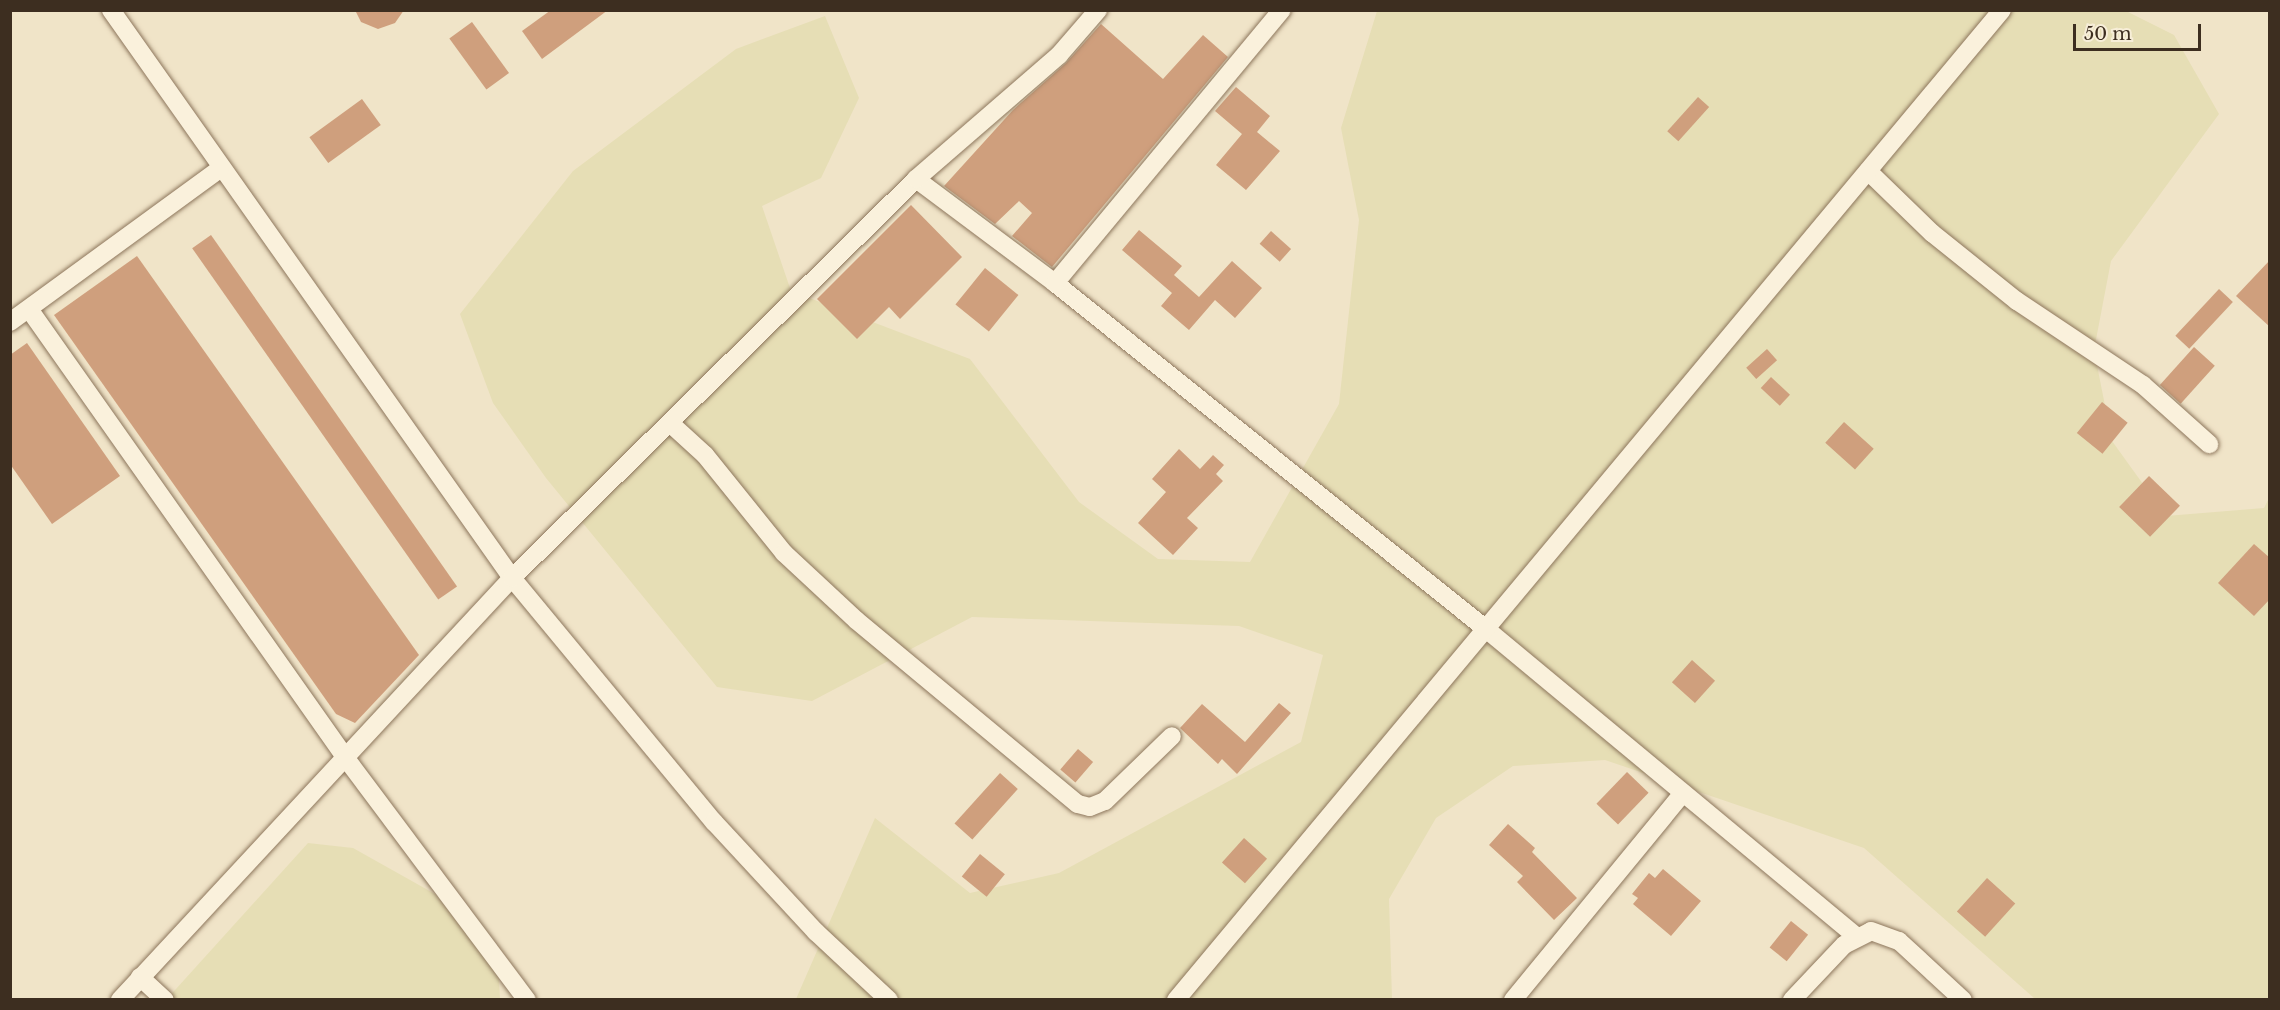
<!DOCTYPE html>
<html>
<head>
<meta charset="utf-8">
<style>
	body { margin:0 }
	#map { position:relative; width:2280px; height:1010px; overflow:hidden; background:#f0e4c8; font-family:"Libre Baskerville",serif }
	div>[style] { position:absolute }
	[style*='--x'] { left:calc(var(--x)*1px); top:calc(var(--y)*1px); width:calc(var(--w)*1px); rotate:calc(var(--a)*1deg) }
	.farmland>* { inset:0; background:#e6deb5 }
	.building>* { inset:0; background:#cf9f7d; transform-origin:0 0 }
	.roads { filter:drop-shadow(0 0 2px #8d765c) drop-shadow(0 0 2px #8d765c) }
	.street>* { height:18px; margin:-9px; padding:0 9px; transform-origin:9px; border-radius:9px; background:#faf1dc }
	span { translate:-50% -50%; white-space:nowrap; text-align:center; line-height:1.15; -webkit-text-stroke:6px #f7eed8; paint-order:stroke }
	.frame { position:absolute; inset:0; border:12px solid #3d2e20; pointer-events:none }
	.scale { position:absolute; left:2073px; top:24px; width:128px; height:27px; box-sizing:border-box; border:3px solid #3d2e20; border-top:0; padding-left:8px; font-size:18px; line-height:21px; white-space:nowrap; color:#3d2e20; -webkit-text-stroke:4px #f7eed8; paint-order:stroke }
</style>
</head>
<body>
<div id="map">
	<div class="farmland">
		<div style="clip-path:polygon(1377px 11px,2126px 11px,2174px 35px,2219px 114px,2111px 261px,2094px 350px,2112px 441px,2166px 516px,2264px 508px,2269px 498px,2269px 999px,2035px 999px,1864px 848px,1605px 760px,1513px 766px,1436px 818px,1389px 899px,1392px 999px,796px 999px,875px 818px,970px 893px,1059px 873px,1301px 742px,1323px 655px,1239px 626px,972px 617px,812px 701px,717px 687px,546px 478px,493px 403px,460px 314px,573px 171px,736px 49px,825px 16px,859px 98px,821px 178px,762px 206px,791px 291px,970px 359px,1079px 502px,1158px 559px,1250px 562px,1339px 404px,1359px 220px,1341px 128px)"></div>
		<div style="clip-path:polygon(308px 843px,353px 848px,435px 894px,498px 963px,500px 999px,166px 1000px)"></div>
	</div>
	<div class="building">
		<div style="clip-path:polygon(355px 10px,404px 10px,395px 23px,378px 29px,361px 22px)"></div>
		<div style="clip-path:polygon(551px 10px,608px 10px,542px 59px,522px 31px)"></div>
		<div style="left:472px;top:22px;width:63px;height:28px;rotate:54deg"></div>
		<div style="clip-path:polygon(1101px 24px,1163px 79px,1203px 35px,1228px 57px,1052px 267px,1012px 236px,1032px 213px,1019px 201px,995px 224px,944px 186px,1013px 110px,1066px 63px)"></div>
		<div style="clip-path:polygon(1236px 87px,1270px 116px,1257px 132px,1280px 151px,1246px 190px,1216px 165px,1242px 134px,1215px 111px)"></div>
		<div style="left:1698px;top:97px;width:15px;height:46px;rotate:42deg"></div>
		<div style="left:362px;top:99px;width:32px;height:65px;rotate:54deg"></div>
		<div style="clip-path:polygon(911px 205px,962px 257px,900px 319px,889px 307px,857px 339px,817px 299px)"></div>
		<div style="clip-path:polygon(1139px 230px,1182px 266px,1174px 275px,1199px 297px,1232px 261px,1262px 288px,1235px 318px,1215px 300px,1189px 330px,1161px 306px,1172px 293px,1122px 250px)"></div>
		<div style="left:1271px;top:231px;width:27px;height:17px;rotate:42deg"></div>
		<div style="left:211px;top:235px;width:429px;height:23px;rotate:55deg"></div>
		<div style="clip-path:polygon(137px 256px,419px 655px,355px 723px,336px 714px,54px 315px)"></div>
		<div style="clip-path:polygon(2270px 260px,2270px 327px,2236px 296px)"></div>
		<div style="left:985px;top:268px;width:43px;height:47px;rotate:39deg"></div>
		<div style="left:2219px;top:289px;width:19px;height:64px;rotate:43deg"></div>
		<div style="clip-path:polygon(27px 343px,120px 476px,52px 524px,10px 464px,10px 355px)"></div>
		<div style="left:2194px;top:347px;width:28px;height:51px;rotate:42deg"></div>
		<div style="left:1767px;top:349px;width:15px;height:28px;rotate:48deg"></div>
		<div style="left:1771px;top:377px;width:26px;height:15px;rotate:43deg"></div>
		<div style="left:2102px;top:402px;width:33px;height:40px;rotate:39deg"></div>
		<div style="left:1844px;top:422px;width:40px;height:28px;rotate:42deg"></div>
		<div style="clip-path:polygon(1179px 449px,1200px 469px,1213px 455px,1224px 465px,1216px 474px,1223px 481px,1187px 518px,1198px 528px,1173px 555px,1138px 523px,1166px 492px,1152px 479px)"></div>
		<div style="left:2149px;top:476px;width:43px;height:43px;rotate:44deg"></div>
		<div style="clip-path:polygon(2254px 544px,2270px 558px,2270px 599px,2254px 616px,2218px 583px)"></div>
		<div style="left:1692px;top:660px;width:31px;height:30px;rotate:42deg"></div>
		<div style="clip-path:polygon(1279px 703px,1291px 713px,1237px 774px,1222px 759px,1218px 764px,1180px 728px,1202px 704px,1245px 742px)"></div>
		<div style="left:1078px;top:749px;width:20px;height:27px;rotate:41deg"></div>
		<div style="left:1627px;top:772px;width:30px;height:44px;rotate:44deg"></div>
		<div style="left:1000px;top:773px;width:24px;height:68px;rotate:42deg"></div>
		<div style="clip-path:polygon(1508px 824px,1535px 848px,1532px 852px,1577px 898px,1554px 920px,1517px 882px,1523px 876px,1489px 845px)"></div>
		<div style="left:1244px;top:838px;width:31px;height:33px;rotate:42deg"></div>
		<div style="left:980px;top:854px;width:32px;height:29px;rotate:39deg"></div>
		<div style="clip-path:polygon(1663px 869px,1701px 901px,1671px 936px,1633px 904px,1638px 898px,1632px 894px,1649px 873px,1655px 878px)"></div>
		<div style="left:1987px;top:878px;width:38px;height:45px;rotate:42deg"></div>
		<div style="left:1791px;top:921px;width:22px;height:34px;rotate:39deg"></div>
	</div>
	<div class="roads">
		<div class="street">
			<div style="--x:111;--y:10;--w:695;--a:54.78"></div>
			<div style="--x:512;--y:578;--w:317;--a:50.4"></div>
			<div style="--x:714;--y:822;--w:150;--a:47.2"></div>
			<div style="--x:816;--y:932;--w:100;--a:43"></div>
			<div style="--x:1868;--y:171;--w:89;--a:44.1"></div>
			<div style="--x:1932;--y:233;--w:109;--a:38.7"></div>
			<div style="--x:2017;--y:301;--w:151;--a:33.7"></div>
			<div style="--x:2143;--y:385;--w:89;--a:41.8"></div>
			<div style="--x:916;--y:179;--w:174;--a:36.8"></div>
			<div style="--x:1055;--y:283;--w:553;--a:38.76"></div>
			<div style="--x:1486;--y:629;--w:481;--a:39.7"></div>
			<div style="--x:1055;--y:283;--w:355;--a:-50.3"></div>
			<div style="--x:29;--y:309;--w:548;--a:54.8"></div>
			<div style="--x:345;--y:757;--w:304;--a:53.2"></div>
			<div style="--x:10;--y:322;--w:260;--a:-36.1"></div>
			<div style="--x:671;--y:424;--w:46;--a:42.4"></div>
			<div style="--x:705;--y:455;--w:126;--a:51.1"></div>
			<div style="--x:784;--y:553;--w:98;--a:42.9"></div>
			<div style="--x:856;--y:620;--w:288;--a:39.7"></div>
			<div style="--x:1078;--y:804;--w:12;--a:14"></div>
			<div style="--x:1090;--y:807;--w:16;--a:-22"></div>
			<div style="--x:1105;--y:801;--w:93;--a:-44.1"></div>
			<div style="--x:140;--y:977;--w:34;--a:43"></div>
			<div style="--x:120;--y:1000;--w:576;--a:-47.11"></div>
			<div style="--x:512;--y:578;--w:568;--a:-44.64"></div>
			<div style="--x:916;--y:179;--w:189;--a:-40.9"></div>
			<div style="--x:1059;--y:55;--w:60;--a:-49.1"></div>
			<div style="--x:1176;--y:1000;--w:1289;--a:-50.16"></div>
			<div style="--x:1513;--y:1000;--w:268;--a:-50.6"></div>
			<div style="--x:1792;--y:1000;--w:76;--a:-46.6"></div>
			<div style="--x:1844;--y:945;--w:30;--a:-27"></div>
			<div style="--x:1871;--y:931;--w:30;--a:20"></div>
			<div style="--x:1899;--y:941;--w:87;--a:42.7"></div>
		</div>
	</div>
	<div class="frame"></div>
	<div class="scale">50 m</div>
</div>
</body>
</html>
